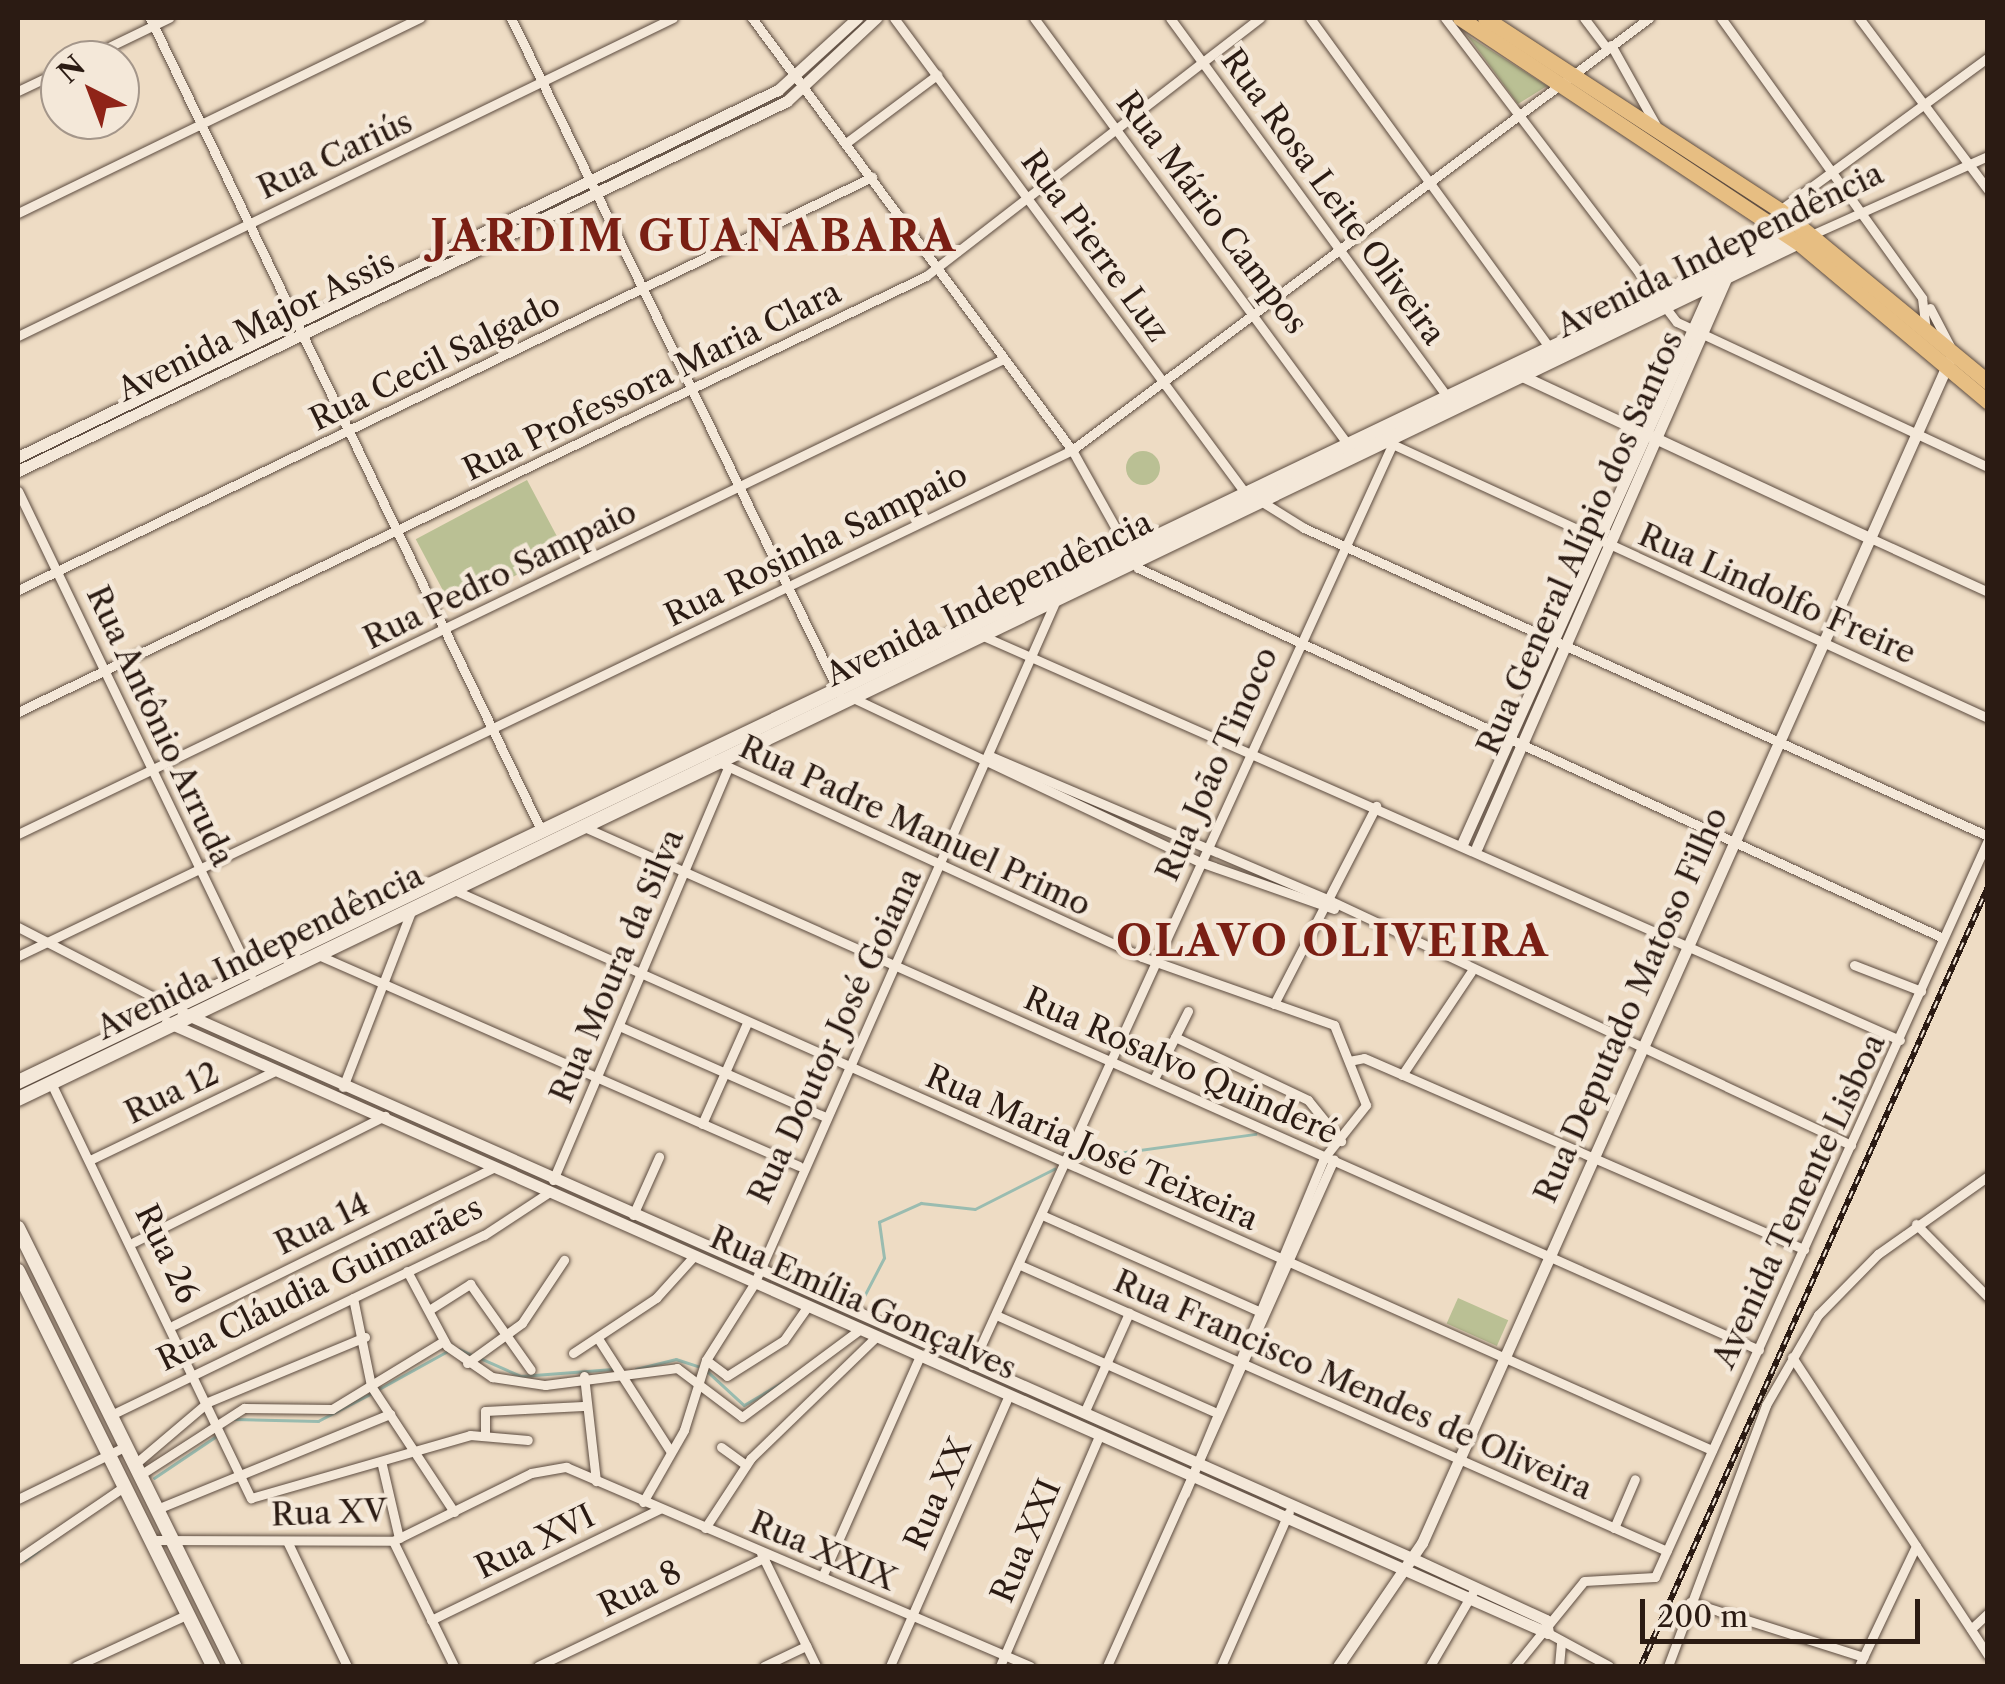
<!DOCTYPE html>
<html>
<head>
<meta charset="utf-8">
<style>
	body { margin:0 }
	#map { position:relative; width:2005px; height:1684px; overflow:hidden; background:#eedcc4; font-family:"Libre Caslon Text",serif }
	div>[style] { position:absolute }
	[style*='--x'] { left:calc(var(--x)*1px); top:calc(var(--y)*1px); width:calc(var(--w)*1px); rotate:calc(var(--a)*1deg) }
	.green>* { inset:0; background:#bac094; transform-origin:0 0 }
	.round { border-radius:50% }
	.stream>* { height:2.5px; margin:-1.25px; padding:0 1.25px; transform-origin:1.25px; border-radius:1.25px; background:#9abcb0 }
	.roads { filter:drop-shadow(0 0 2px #5c4b3f) drop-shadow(0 0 2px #5c4b3f) }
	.minor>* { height:9px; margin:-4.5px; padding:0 4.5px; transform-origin:4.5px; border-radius:4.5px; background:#f4e8d9 }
	.tertiary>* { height:11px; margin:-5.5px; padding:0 5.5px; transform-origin:5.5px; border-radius:5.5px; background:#f4e8d9 }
	.secondary>* { height:14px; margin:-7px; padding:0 7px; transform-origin:7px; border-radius:7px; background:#f4e8d9 }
	.primary>* { height:15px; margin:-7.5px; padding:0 7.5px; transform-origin:7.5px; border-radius:7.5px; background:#e7be82 }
	.rail>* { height:6px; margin-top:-3px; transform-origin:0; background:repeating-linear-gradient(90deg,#f4e8d9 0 8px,#2b1b13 0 16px); box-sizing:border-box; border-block:2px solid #2b1b13 }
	span { translate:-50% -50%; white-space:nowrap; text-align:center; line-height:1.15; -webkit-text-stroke:9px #f4e8d9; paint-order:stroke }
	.street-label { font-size:32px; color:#2b1b13 }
	.district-label { font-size:42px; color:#7a1f14; font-weight:700; letter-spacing:2.5px }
	.frame { position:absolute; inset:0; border:20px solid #2b1b13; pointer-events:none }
	.north { position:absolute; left:40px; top:40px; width:100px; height:100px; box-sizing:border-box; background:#f4e8d9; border:2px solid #a4968a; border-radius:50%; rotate:318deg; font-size:28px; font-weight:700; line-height:40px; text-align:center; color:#2b1b13 }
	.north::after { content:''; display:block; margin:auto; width:35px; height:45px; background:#8f2418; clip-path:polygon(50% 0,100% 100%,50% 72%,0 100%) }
	.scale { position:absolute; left:1640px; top:1599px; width:280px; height:45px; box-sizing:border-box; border:5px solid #2b1b13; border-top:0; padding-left:12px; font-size:30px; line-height:35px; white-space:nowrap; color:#2b1b13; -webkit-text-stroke:8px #f4e8d9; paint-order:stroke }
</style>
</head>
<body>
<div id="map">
	<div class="green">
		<div style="clip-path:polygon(1467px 35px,1547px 86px,1518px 104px)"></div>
		<div class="round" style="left:1126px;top:451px;width:34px;height:34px"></div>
		<div style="left:527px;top:480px;width:79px;height:126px;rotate:62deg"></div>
		<div style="left:1458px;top:1298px;width:55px;height:28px;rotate:24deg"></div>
	</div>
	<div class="stream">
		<div style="--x:1082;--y:1158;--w:175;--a:-7.9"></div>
		<div style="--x:859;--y:1306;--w:54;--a:-62.5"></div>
		<div style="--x:884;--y:1258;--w:36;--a:-98"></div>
		<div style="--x:879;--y:1222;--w:46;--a:-24.3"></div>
		<div style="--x:921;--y:1203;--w:54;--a:6.3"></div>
		<div style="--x:975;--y:1209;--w:89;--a:-26.9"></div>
		<div style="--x:459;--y:1349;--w:17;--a:25"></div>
		<div style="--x:482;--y:1359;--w:43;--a:23.6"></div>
		<div style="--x:521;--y:1376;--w:92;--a:-4.4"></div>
		<div style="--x:636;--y:1369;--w:41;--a:-14"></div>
		<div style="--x:676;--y:1359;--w:25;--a:18"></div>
		<div style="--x:707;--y:1371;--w:50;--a:42.6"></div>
		<div style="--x:744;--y:1405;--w:45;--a:-30.5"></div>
		<div style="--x:379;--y:1389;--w:77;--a:-28.9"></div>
		<div style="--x:234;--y:1419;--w:84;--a:1.4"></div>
		<div style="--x:318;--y:1421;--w:61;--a:-27.4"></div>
		<div style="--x:154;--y:1478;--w:77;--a:-33.9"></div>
		<div style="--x:25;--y:1560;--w:17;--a:-36"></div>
	</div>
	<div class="roads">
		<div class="minor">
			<div style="--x:150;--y:18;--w:901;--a:64.29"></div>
			<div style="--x:511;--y:18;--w:750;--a:64.05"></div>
			<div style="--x:752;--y:18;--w:538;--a:53.47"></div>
			<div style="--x:1072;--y:450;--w:135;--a:60.8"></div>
			<div style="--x:1138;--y:568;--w:886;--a:24.68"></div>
			<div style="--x:894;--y:18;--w:587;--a:53.52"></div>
			<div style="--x:1243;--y:490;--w:72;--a:31.9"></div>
			<div style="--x:1304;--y:528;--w:750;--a:24.24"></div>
			<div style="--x:1034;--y:18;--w:526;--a:53.65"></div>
			<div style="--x:1170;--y:18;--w:472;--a:53.8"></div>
			<div style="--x:1310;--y:18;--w:413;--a:54"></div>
			<div style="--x:1445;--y:18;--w:382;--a:52.7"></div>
			<div style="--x:1677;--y:322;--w:343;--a:25"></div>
			<div style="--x:1584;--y:18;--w:39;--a:53"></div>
			<div style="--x:1721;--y:18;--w:345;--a:54.3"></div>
			<div style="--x:1922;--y:298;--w:32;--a:83"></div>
			<div style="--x:1859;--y:18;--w:215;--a:53.1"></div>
			<div style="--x:1611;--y:45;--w:96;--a:60.8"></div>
			<div style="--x:82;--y:60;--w:97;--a:-25.8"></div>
			<div style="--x:18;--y:91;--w:47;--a:-25.5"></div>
			<div style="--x:846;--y:143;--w:114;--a:-36.8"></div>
			<div style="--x:1780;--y:210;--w:258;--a:-36.3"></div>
			<div style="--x:18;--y:213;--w:447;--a:-25.9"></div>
			<div style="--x:1811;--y:235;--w:194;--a:-24.1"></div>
			<div style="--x:1930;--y:308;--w:50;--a:62.4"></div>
			<div style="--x:18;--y:336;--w:728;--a:-25.9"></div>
			<div style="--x:1390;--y:443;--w:658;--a:24.7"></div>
			<div style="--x:18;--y:491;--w:537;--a:64.29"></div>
			<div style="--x:1868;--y:537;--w:132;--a:24.6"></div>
			<div style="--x:18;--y:590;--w:949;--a:-25.81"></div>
			<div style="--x:983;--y:636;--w:1002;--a:23.78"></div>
			<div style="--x:853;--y:698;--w:384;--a:25.3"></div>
			<div style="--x:1200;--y:862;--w:142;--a:19.3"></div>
			<div style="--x:18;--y:712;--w:1007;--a:-25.65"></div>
			<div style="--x:926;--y:276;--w:422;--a:-37.7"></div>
			<div style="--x:990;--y:756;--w:366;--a:23"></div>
			<div style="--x:1327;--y:899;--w:579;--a:25.15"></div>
			<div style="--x:714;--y:760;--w:471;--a:24.7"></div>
			<div style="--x:1142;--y:957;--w:204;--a:19.5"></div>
			<div style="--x:1334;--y:1025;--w:86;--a:68.2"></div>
			<div style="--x:1366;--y:1105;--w:68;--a:128.4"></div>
			<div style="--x:1324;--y:1158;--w:363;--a:112.5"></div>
			<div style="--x:584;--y:827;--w:1286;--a:23.99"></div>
			<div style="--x:18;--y:834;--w:1094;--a:-25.74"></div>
			<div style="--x:454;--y:890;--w:1377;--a:24"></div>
			<div style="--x:18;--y:927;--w:177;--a:27.3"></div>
			<div style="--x:318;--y:955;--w:525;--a:23.69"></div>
			<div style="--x:18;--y:956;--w:1169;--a:-25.64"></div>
			<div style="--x:1072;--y:450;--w:721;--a:-36.82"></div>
			<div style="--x:1854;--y:965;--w:72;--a:21.2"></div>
			<div style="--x:1274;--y:1004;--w:223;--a:-62.7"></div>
			<div style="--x:619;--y:1026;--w:223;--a:23.8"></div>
			<div style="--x:1175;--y:1037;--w:147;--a:25.3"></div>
			<div style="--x:1308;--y:1100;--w:53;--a:51.2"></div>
			<div style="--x:1349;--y:1061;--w:15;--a:-11"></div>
			<div style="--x:1364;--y:1058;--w:480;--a:23.5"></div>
			<div style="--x:1402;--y:1075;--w:124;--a:-56.2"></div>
			<div style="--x:1154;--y:1079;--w:76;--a:-63.4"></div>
			<div style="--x:51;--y:1083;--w:461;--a:64.3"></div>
			<div style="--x:251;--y:1498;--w:228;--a:-16"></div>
			<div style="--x:470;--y:1435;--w:58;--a:4.9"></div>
			<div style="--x:343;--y:1087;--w:191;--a:-68.8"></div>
			<div style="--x:702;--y:1124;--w:111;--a:-66"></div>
			<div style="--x:92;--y:1159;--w:201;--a:-25.7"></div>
			<div style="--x:553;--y:1180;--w:445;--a:-67"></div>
			<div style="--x:633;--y:1215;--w:64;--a:-65.9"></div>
			<div style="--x:1042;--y:1215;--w:234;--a:23.9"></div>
			<div style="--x:1916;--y:1224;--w:103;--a:45.4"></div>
			<div style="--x:134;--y:1242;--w:281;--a:-26.7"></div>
			<div style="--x:1020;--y:1265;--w:707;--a:23.85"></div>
			<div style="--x:407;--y:1271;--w:85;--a:61.9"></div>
			<div style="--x:447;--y:1346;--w:55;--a:34.6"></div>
			<div style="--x:492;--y:1377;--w:54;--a:8.6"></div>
			<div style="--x:545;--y:1385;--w:133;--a:-7.3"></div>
			<div style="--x:677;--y:1368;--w:81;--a:37"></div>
			<div style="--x:742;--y:1417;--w:144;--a:-36.6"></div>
			<div style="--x:353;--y:1298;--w:90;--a:78.4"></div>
			<div style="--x:371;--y:1386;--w:151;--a:56.6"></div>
			<div style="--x:429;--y:1310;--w:49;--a:-32.4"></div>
			<div style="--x:470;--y:1284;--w:105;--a:54.7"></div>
			<div style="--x:996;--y:1315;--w:237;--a:23.9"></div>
			<div style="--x:174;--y:1325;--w:356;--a:-26.2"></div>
			<div style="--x:599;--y:1340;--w:133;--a:57.3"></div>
			<div style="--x:573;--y:1353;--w:100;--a:-33.5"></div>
			<div style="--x:656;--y:1298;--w:55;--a:-47.9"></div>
			<div style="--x:1792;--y:1357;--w:357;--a:56.7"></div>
			<div style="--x:706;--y:1360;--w:26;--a:37"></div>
			<div style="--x:727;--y:1376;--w:67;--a:-32.3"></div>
			<div style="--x:784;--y:1340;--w:39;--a:-55"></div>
			<div style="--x:467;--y:1363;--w:68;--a:-36"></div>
			<div style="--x:522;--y:1323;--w:76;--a:-56.3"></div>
			<div style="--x:972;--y:1365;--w:1011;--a:-65.46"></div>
			<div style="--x:584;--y:1376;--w:106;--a:83.5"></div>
			<div style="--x:1084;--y:1413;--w:110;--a:-65.8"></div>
			<div style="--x:111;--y:1415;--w:414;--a:-25.8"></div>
			<div style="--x:484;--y:1235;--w:77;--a:-33.3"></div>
			<div style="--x:485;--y:1435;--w:24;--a:-90"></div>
			<div style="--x:485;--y:1411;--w:98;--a:-2.9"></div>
			<div style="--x:721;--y:1447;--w:31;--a:36"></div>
			<div style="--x:135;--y:1464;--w:96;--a:-40.3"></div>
			<div style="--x:208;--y:1402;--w:170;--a:-22.5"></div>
			<div style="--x:382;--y:1465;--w:75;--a:76.9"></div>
			<div style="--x:140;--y:1475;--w:124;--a:-32.8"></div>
			<div style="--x:244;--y:1408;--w:88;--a:0.7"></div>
			<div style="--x:332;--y:1409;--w:131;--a:-31.3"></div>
			<div style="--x:18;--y:1499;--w:120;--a:-26.1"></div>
			<div style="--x:643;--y:1502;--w:83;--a:-60.3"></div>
			<div style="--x:684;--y:1430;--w:73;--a:-72.6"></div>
			<div style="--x:706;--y:1360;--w:90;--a:-57.7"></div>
			<div style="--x:754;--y:1284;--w:748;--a:-66.18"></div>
			<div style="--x:157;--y:1509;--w:252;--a:-22.2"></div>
			<div style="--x:705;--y:1528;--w:84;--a:-56.7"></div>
			<div style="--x:751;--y:1458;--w:173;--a:-44.1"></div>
			<div style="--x:1614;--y:1528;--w:53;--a:-66.8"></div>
			<div style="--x:151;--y:1540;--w:242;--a:0.2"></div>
			<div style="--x:393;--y:1541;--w:154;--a:-26.2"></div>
			<div style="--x:531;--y:1473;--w:36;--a:-10"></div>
			<div style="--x:566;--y:1467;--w:505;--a:23.21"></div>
			<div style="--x:287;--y:1541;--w:139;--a:64.4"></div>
			<div style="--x:393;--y:1541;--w:139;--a:64"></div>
			<div style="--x:761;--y:1553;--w:126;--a:64"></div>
			<div style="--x:18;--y:1559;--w:130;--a:-34.3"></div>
			<div style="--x:822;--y:1577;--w:240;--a:-66.1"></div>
			<div style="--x:1690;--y:1602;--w:182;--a:17.6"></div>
			<div style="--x:431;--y:1620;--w:254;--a:-25.9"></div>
			<div style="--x:1971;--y:1629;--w:23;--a:-43"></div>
			<div style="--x:1548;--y:1633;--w:69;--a:28.4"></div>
			<div style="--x:76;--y:1666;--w:123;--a:-24.9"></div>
			<div style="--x:538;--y:1666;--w:252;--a:-25.6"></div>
			<div style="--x:764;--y:1666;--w:47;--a:-25.5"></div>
			<div style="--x:890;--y:1666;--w:294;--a:-66.3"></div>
			<div style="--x:1000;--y:1666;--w:250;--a:-66.7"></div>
			<div style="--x:1107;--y:1666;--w:555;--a:-65.88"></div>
			<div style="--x:1221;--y:1666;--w:168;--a:-66.2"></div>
			<div style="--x:1430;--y:1666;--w:91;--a:-59.8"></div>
			<div style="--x:1515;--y:1666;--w:109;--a:-50.9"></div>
			<div style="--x:1584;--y:1581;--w:71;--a:-3.2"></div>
			<div style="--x:1655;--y:1577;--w:809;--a:-65.69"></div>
			<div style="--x:1559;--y:1666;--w:24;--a:-85"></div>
			<div style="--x:1668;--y:1666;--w:279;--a:-69.4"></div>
			<div style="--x:1766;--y:1405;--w:104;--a:-60"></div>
			<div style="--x:1818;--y:1315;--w:86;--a:-45.5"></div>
			<div style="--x:1878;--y:1254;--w:135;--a:-35.3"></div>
			<div style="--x:1859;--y:1666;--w:133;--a:-64.6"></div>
		</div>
		<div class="tertiary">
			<div style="--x:1518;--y:374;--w:386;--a:25"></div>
			<div style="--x:18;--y:457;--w:844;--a:-25.78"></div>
			<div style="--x:778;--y:90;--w:107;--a:-42.3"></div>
			<div style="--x:18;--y:471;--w:853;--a:-25.69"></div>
			<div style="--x:787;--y:101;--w:122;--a:-43"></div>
			<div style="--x:1463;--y:842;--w:616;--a:-65.85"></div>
			<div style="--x:1477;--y:847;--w:626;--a:-66.34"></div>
			<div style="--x:167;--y:1022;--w:1510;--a:23.87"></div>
			<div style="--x:1548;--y:1633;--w:13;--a:-99"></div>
			<div style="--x:1546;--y:1620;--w:145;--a:-155.2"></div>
			<div style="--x:1414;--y:1559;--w:1347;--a:-156.08"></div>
			<div style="--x:1338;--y:1666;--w:149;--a:-55.7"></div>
			<div style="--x:1422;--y:1543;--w:1294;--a:-65.97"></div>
		</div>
		<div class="secondary">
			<div style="--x:18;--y:1082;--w:1961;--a:-25.59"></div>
			<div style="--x:18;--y:1099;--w:1985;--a:-25.7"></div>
			<div style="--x:18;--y:1228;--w:488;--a:63.7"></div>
			<div style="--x:18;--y:1271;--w:441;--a:63.7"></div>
		</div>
		<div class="primary">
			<div style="--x:1460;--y:18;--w:408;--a:33.6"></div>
			<div style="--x:1800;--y:244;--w:246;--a:40"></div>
			<div style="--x:1485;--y:18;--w:352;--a:33.1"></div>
			<div style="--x:1780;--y:210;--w:270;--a:39.6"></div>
		</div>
	</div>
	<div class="rail">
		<div style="--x:1641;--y:1666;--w:853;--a:-65.99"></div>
	</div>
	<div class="street-label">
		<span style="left:335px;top:155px;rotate:-25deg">Rua Cariús</span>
		<span style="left:1333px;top:197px;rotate:54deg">Rua Rosa Leite Oliveira</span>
		<span style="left:1212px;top:213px;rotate:53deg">Rua Mário Campos</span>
		<span style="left:1095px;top:246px;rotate:54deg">Rua Pierre Luz</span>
		<span style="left:1720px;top:250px;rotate:-26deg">Avenida Independência</span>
		<span style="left:256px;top:326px;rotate:-26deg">Avenida Major Assis</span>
		<span style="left:435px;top:362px;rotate:-26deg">Rua Cecil Salgado</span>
		<span style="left:652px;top:381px;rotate:-26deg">Rua Professora Maria Clara</span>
		<span style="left:1580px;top:543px;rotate:-66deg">Rua General Alípio dos Santos</span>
		<span style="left:816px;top:545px;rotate:-26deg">Rua Rosinha Sampaio</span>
		<span style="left:500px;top:575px;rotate:-26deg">Rua Pedro Sampaio</span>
		<span style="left:1777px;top:594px;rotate:24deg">Rua Lindolfo Freire</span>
		<span style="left:989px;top:599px;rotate:-26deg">Avenida Independência</span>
		<span style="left:160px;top:726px;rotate:65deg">Rua Antônio Arruda</span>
		<span style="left:1217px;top:764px;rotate:-66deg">Rua João Tinoco</span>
		<span style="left:915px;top:826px;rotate:25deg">Rua Padre Manuel Primo</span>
		<span style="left:260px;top:952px;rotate:-26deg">Avenida Independência</span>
		<span style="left:617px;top:966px;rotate:-67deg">Rua Moura da Silva</span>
		<span style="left:1631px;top:1005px;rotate:-66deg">Rua Deputado Matoso Filho</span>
		<span style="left:835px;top:1036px;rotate:-65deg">Rua Doutor José Goiana</span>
		<span style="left:1181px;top:1066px;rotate:24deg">Rua Rosalvo Quinderé</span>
		<span style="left:172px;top:1093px;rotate:-26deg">Rua 12</span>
		<span style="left:1092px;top:1148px;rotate:24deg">Rua Maria José Teixeira</span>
		<span style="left:1799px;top:1201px;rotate:-65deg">Avenida Tenente Lisboa</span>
		<span style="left:322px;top:1224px;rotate:-26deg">Rua 14</span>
		<span style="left:167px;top:1254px;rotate:64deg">Rua 26</span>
		<span style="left:320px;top:1284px;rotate:-26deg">Rua Cláudia Guimarães</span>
		<span style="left:863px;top:1303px;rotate:24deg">Rua Emília Gonçalves</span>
		<span style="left:1353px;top:1385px;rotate:24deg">Rua Francisco Mendes de Oliveira</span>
		<span style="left:938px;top:1494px;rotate:-66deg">Rua XX</span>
		<span style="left:329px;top:1513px;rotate:-2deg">Rua XV</span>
		<span style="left:1026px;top:1541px;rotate:-67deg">Rua XXI</span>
		<span style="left:535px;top:1542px;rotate:-26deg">Rua XVI</span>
		<span style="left:823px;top:1551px;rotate:23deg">Rua XXIX</span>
		<span style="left:640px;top:1589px;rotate:-26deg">Rua 8</span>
	</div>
	<div class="district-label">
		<span style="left:694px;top:236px">JARDIM GUANABARA</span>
		<span style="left:1333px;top:941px">OLAVO OLIVEIRA</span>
	</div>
	<div class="frame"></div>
	<div class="north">N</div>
	<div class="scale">200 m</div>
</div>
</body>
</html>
